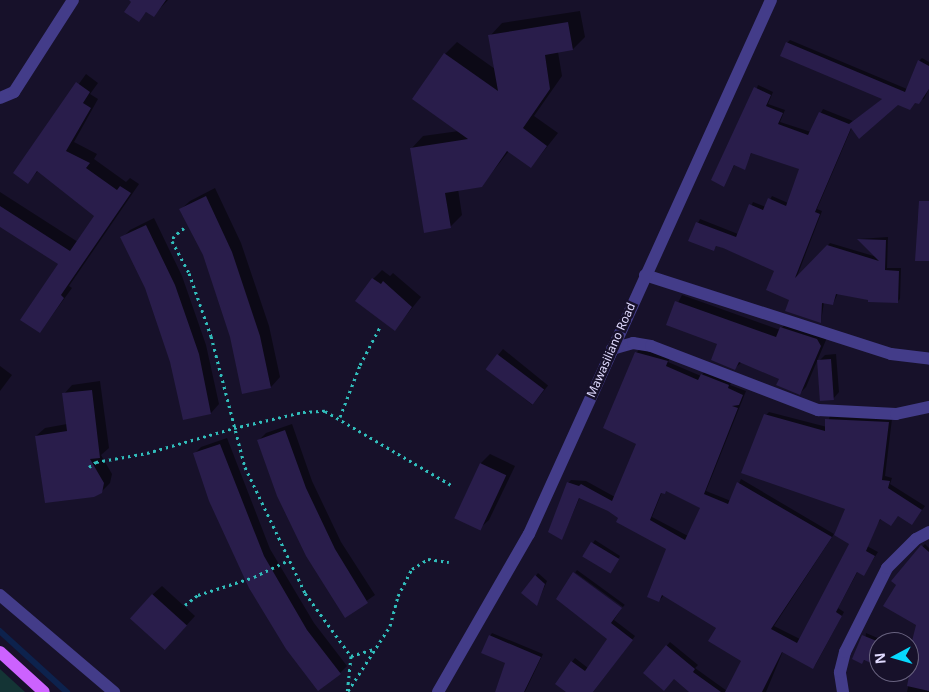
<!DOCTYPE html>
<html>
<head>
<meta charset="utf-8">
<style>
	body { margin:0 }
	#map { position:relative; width:929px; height:692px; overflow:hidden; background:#17112a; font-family:"Noto Sans",sans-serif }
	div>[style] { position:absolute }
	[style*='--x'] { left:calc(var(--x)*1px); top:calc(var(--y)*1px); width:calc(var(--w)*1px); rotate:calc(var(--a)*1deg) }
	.green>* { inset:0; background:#143435 }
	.shadow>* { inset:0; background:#0007; transform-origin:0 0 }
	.stream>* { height:5.5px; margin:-2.75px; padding:0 2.75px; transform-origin:2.75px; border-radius:2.75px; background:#0d224d }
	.building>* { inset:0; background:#291d4b; transform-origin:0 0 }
	.path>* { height:3px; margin-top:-1.5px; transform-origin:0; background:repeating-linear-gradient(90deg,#31bdbb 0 2.5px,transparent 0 6.5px) }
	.street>* { height:12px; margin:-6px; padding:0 6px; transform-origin:6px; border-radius:6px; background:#433c89 }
	.primary>* { height:12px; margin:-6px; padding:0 6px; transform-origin:6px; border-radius:6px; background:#cc62fe }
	span { translate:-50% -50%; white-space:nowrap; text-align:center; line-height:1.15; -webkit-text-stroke:5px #17112a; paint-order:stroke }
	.street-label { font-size:12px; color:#e1dbff }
	.north { position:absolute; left:869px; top:632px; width:50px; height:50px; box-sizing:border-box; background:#17112a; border:1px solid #68627f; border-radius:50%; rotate:264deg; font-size:14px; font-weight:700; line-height:20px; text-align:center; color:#e1dbff }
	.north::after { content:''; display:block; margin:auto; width:18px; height:22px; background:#07d9fe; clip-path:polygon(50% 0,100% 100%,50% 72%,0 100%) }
</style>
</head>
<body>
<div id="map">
	<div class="green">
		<div style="clip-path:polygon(0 669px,25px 692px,0 692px)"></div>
	</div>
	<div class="shadow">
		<div style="clip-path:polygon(134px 0,168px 0,153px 16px,147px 11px,138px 21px)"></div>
		<div style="clip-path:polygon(580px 11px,585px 37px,573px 49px,558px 52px,562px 76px,534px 116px,558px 133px,531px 167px,509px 151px,482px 185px,458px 189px,462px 215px,450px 227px,411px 149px,423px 136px,459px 131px,445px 54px,457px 42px,495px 69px,490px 36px,502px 23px)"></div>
		<div style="clip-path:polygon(790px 40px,907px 89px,919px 61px,922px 58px,929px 62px,929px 89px,924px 99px,897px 104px,852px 127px,817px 209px,822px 211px,796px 279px,830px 243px,877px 257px,859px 239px,888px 237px,887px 268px,901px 268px,900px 299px,897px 302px,838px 293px,833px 304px,824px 302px,821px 322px,791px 299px,775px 270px,717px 245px,714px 250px,690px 240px,700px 219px,738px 234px,753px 202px,766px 207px,772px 196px,788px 203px,801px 168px,752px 152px,744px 168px,735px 164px,724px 185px,758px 85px,773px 92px,768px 104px,785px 110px,780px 122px,811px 132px,823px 109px,853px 121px,884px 98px,787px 43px)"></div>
		<div style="clip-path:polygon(86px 74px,98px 83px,90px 94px,98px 99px,74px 142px,97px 154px,94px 159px,126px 182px,130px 178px,139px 184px,69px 286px,72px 288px,40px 332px,59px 264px,0 225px,0 192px,78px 242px,96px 216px,38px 171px,28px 182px,15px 173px)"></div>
		<div style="clip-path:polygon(215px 188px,241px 243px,269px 326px,280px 377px,271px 387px,232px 337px,204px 254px,180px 210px,190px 201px)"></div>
		<div style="clip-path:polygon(929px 203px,929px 259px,916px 260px,918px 216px)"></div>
		<div style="clip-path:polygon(154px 218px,182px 276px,206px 345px,219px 404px,211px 413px,184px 418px,172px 362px,146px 288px,122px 238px,130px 230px)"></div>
		<div style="clip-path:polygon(382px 270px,390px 276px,393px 273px,421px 297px,395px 329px,373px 279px)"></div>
		<div style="clip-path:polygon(682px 295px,780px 330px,787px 322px,823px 333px,826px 340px,806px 387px,800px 393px,781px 378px,742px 362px,735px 368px,719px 344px,667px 324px)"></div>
		<div style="left:503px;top:349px;width:58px;height:25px;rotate:39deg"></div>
		<div style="clip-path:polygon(evenodd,640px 349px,670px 358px,668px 362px,701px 376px,705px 371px,732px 381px,730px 385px,746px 391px,706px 491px,731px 501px,741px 479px,834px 534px,774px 626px,800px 639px,854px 539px,878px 552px,864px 574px,858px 571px,838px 608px,844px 612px,816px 664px,813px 668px,783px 651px,766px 692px,691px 692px,674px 678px,644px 672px,670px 642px,698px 665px,695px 668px,727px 691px,743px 661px,718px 627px,664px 595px,659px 601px,667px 549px,609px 509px,580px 497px,562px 538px,568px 483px,571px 480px,586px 481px,615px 497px,637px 443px,636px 353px,640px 349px,667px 490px,702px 508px,688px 536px,652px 517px,662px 492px,667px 490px)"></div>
		<div style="clip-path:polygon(836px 354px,839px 392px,833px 399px,819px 361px,825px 355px)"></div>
		<div style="clip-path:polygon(0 366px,12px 375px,0 391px)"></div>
		<div style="clip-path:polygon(100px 381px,109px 448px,101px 455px,112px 474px,110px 483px,101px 492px,36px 436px,45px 428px,67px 424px,64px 394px,72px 385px)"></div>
		<div style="clip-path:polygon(769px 412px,827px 427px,830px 415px,892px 419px,885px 476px,892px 478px,890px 484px,925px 506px,915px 520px,912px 524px,898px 515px,891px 525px,881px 519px,876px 526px,847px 508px,766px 415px)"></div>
		<div style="clip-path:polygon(292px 424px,312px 481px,341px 542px,375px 595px,345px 616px,259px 440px,266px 433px)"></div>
		<div style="clip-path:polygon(227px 438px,270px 549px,314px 623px,347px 666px,340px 673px,251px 588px,194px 454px,201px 447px)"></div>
		<div style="clip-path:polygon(490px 454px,515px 466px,489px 520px,479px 529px,455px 517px,481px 463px)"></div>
		<div style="clip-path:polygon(595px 540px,620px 556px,614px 567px,584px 556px)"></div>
		<div style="clip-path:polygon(925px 544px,929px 548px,929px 692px,907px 692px,916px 650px,917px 625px,912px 557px)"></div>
		<div style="left:577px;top:570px;width:59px;height:3px;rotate:36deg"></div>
		<div style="clip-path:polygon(538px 573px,547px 581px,537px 604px,523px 593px)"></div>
		<div style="clip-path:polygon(573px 574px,621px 609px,614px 620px,635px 636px,593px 692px,568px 692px,556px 683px,575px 658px,588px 668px,609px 639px)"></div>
		<div style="clip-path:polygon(162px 586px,195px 616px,174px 639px,152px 595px)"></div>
		<div style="clip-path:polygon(492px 633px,543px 654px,525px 692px,495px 692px,507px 663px,490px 636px)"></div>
		<div style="clip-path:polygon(866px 633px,887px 642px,879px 642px,879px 664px,865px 660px,862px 662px)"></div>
	</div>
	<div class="stream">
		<div style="--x:0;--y:631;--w:91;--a:42.3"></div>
	</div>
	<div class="building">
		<div style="clip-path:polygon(129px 0,166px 0,154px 17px,146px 12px,139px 22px,124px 12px,131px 2px)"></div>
		<div style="clip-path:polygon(568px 22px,573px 50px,545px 55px,550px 89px,523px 128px,547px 146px,531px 168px,507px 151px,482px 187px,445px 193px,451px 228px,424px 233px,410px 148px,468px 139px,412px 99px,444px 53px,498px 91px,488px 35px)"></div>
		<div style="clip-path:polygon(786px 42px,905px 92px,918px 60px,929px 66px,929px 89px,919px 104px,915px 103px,910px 110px,898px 105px,859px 139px,851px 128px,815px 212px,820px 214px,795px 278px,827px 245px,879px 261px,857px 239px,886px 240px,885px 270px,899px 271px,898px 303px,868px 302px,868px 300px,836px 294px,833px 305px,822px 303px,821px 323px,785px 311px,789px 300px,766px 290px,774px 271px,723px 248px,716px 246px,714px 251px,688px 241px,696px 222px,736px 237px,749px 204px,763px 210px,768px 198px,786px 206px,799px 169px,751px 153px,745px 170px,734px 165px,724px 187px,711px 180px,754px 87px,771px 95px,766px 106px,783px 113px,778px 124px,808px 135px,819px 112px,849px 124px,882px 99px,780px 56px)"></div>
		<div style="clip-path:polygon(76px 82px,90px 92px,83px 103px,91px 108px,66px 151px,90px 163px,86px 168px,117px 190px,120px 186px,131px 193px,61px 295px,64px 298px,40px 333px,20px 320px,58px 264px,0 227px,0 206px,70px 251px,94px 216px,37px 171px,28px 184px,13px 173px)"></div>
		<div style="clip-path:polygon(206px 196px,232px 252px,260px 336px,271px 388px,242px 394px,230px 337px,203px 255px,179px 209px)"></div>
		<div style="clip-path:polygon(919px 201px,929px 201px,929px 261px,915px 261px)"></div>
		<div style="clip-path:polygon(146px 225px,175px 285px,199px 354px,211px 414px,183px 420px,170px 362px,145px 288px,120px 237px)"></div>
		<div style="clip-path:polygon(372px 278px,381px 284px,383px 281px,412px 307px,395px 331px,355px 301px)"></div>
		<div style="clip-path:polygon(675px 301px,776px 337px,780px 327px,817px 339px,821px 346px,800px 395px,776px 385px,779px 379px,739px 362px,735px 370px,711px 360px,717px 344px,666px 325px)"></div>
		<div style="clip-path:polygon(evenodd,635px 352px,668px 361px,666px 366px,698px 380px,701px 374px,729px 385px,728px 388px,743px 395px,739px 405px,732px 406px,738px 408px,704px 494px,728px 504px,737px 482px,832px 537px,771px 629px,797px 643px,849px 544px,834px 535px,845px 509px,741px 473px,764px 414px,825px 431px,825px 419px,889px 422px,882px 480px,890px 481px,888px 488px,922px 510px,912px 525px,898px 516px,891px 526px,880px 519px,866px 551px,875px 556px,864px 576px,857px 572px,836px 612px,842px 616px,813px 669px,782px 652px,762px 692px,725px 692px,741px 661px,708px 641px,716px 628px,662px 595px,659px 602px,647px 597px,666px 549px,616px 522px,618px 518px,608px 511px,579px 498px,562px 540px,548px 532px,567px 482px,579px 486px,581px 484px,612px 501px,636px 444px,603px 428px,635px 352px,666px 491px,700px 508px,685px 540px,650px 520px,661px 493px,665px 494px,666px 491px)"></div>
		<div style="left:497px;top:354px;width:59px;height:19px;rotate:37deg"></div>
		<div style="left:831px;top:359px;width:41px;height:14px;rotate:86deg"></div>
		<div style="clip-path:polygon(92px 390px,100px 458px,90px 459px,104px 483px,102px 493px,94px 497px,45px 503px,35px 436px,67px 431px,62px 393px)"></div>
		<div style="clip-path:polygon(285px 430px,306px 488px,335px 549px,368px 603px,345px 618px,306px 556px,277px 496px,257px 440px)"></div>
		<div style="clip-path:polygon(220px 444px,264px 556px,307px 630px,341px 674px,318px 691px,286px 649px,249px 588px,209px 501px,193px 453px)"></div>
		<div style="left:480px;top:463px;width:29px;height:61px;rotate:25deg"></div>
		<div style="left:591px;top:542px;width:33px;height:17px;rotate:31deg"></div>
		<div style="clip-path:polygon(921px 545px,929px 552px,929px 691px,907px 686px,914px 651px,910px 649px,916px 625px,883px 606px,896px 585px,891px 581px)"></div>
		<div style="clip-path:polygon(573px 572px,622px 608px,611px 623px,633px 640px,593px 692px,566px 692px,555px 684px,571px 661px,585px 671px,607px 639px,556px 599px)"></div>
		<div style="clip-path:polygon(535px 575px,545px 584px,537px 606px,521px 593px)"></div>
		<div style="left:152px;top:594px;width:47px;height:33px;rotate:42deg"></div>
		<div style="clip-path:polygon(489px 635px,541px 657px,524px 692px,495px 692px,505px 663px,481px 653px)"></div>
		<div style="clip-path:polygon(862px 635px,879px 642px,879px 666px,864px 660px,862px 664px,852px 659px)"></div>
		<div style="clip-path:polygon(666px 645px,695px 669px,693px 672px,721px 692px,689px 692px,674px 679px,664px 691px,643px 673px)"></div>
	</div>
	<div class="path">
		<div style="--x:184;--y:228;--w:13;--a:141"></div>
		<div style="--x:174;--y:236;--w:5;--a:112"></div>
		<div style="--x:172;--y:241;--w:36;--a:62"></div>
		<div style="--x:189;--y:273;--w:67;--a:70.8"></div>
		<div style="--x:211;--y:336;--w:135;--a:75.5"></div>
		<div style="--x:245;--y:467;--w:140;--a:64.5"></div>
		<div style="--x:305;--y:593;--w:78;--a:53.9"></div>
		<div style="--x:351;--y:656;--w:36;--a:96"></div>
		<div style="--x:340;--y:417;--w:56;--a:-69"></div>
		<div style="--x:360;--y:365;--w:45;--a:-62.3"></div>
		<div style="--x:89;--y:467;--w:9;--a:-36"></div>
		<div style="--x:96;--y:462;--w:52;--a:-10"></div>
		<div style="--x:147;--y:453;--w:91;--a:-16"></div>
		<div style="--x:234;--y:428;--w:71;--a:-13.1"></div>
		<div style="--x:303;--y:412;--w:22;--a:-3"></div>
		<div style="--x:325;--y:411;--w:146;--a:30.4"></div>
		<div style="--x:185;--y:605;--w:16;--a:-38"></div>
		<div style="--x:198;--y:595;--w:59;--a:-17.8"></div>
		<div style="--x:254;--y:577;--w:37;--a:-26"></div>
		<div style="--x:351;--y:656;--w:24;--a:-17"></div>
		<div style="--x:348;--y:691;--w:77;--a:-57.1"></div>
		<div style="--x:390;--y:626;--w:31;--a:-75"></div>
		<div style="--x:398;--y:596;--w:30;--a:-63"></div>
		<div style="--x:412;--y:569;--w:19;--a:-32"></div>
		<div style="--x:428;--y:559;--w:21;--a:8"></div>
	</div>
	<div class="street">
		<div style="--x:0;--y:98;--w:15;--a:-23"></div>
		<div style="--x:14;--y:92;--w:109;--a:-57.3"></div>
		<div style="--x:645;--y:275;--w:258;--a:17.8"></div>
		<div style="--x:891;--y:354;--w:38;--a:7"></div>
		<div style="--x:612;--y:349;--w:22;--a:-16"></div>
		<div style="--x:633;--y:343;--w:18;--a:9"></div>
		<div style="--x:651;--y:346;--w:179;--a:21"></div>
		<div style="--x:818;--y:410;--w:78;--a:2.9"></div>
		<div style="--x:896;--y:414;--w:34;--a:-12"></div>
		<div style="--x:0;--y:595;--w:150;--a:40.4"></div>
		<div style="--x:438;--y:692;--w:182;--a:-60.1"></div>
		<div style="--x:529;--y:534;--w:586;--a:-65.62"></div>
		<div style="--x:843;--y:692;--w:20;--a:-99"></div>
		<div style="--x:840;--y:672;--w:21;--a:-76"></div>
		<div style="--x:845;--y:652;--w:94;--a:-63.4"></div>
		<div style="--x:887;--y:568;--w:41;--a:-45"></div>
		<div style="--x:916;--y:539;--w:15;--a:-28"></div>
	</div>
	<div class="primary">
		<div style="--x:0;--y:652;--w:59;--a:42.3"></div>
	</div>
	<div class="street-label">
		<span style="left:611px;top:350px;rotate:-66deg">Mawasiliano Road</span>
	</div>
	<div class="north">N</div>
</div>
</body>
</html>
